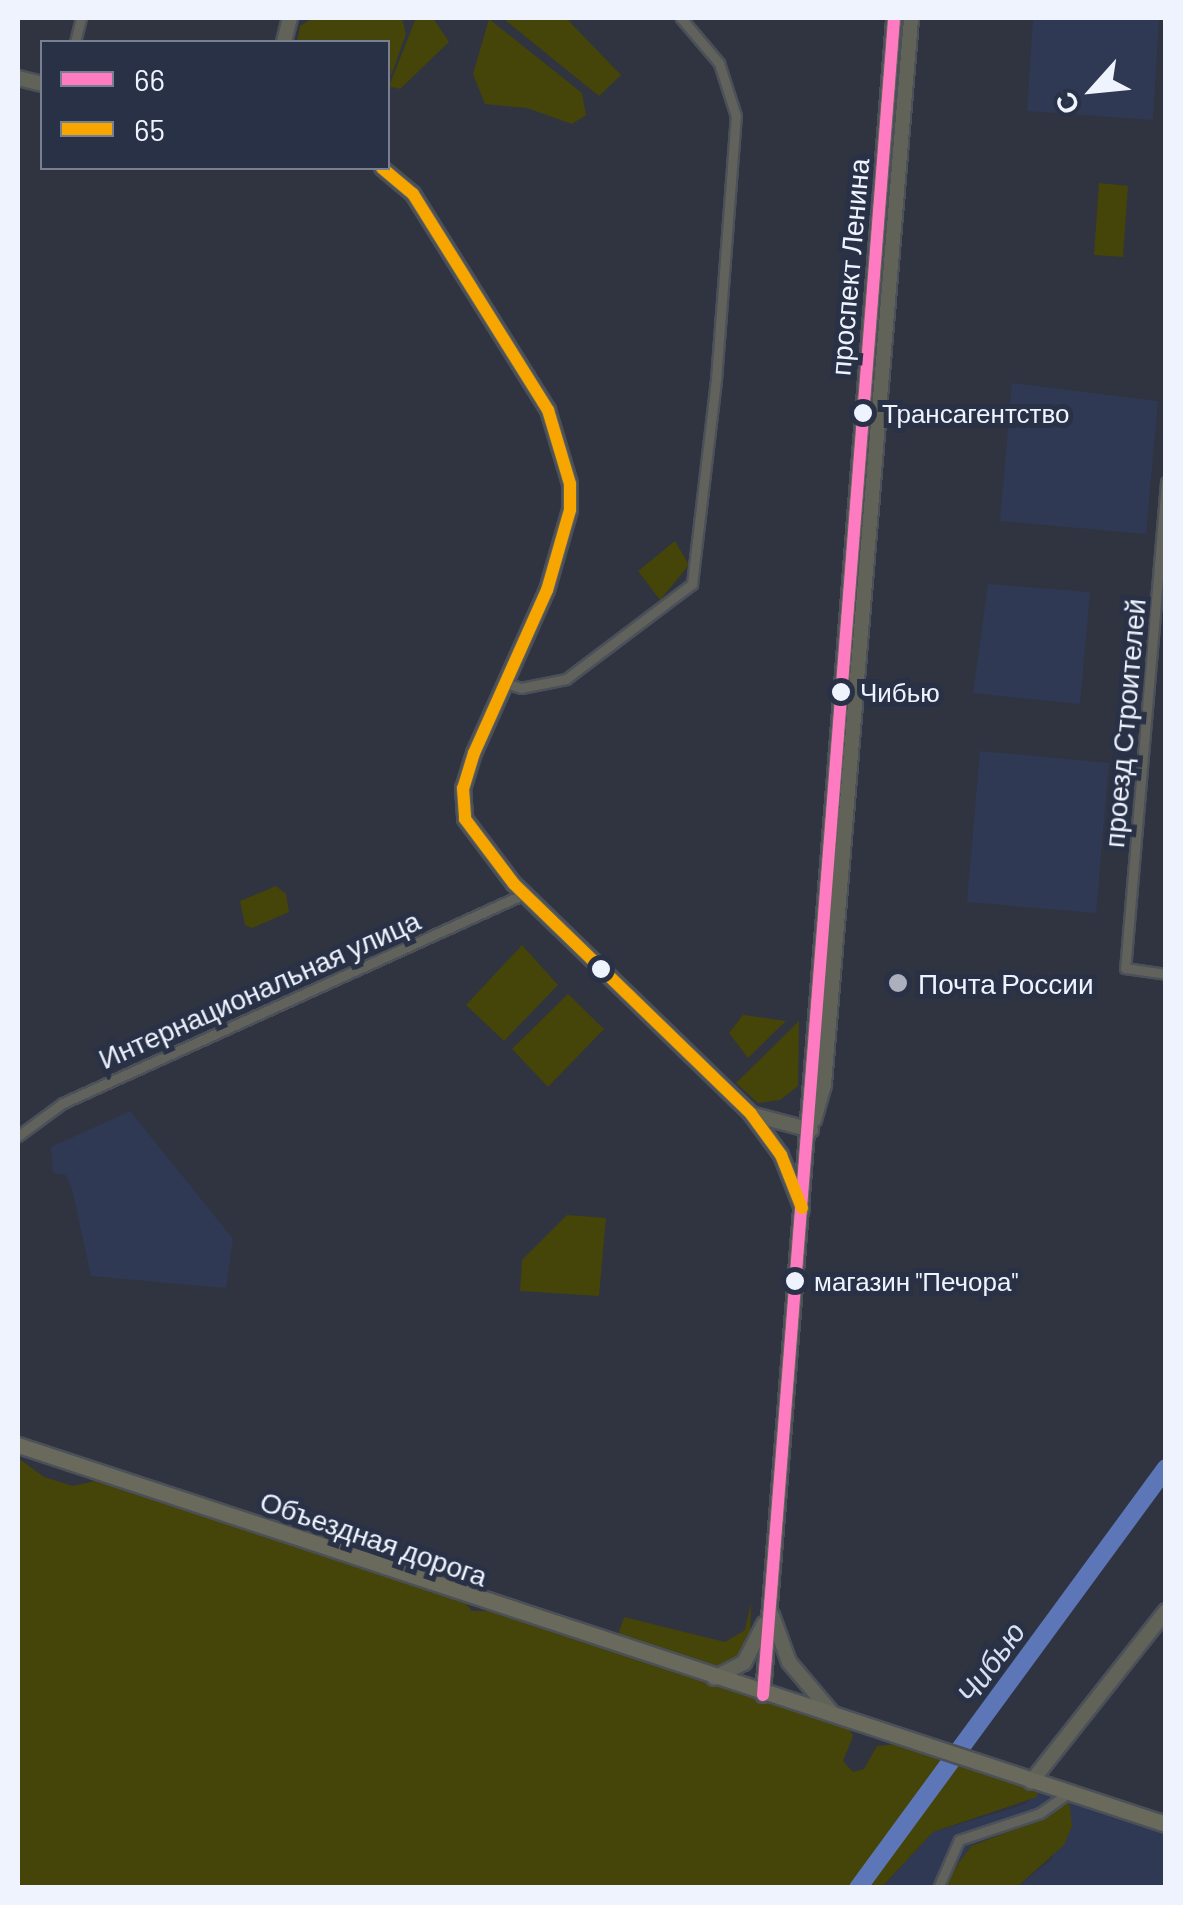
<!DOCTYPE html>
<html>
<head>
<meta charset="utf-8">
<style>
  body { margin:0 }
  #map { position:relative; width:1183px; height:1905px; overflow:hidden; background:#2f3440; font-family:Barlow,sans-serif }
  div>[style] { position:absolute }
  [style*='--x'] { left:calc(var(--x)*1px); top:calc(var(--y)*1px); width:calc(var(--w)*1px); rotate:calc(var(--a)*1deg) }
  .built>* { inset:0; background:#303953 }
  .green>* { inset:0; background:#454409 }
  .river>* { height:18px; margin:-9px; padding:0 9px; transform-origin:9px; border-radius:9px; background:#5d76b8 }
  .roads { filter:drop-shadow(2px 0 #4b5059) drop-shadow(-2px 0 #4b5059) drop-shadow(0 2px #4b5059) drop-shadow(0 -2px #4b5059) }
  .street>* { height:9px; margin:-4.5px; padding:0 4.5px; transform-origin:4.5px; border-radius:4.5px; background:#61625b }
  .secondary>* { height:14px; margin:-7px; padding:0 7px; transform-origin:7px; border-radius:7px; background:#626358 }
  .primary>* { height:15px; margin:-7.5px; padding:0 7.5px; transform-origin:7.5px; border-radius:7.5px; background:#696a5c }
  .bus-1>* { height:12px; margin:-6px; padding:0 6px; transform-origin:6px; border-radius:6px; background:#fe7ac1 }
  .bus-2>* { height:12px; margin:-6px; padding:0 6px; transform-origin:6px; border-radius:6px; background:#f7a600 }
  .dots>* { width:28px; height:28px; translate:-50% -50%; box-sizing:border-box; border:5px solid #293146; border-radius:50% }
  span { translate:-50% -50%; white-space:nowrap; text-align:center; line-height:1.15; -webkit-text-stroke:10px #293146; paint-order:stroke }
  .bus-label { font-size:26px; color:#eef3fe }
  .left { translate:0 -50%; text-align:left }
  .street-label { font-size:28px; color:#eef3fe }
  .poi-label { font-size:28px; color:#eef3fe }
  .water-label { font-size:30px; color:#d7dff3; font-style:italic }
  .frame { position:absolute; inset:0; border:20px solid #eef3fe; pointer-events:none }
  .legend { position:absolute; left:40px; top:40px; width:350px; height:130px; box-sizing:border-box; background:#293146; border:2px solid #787f90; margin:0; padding:12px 18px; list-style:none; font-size:30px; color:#eef3fe }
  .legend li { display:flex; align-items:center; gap:20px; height:50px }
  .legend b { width:50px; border:2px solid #787f90 }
  .north { position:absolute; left:1043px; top:40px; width:100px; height:100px; -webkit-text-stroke:8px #293146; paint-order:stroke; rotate:243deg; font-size:28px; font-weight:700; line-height:40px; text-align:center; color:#eef3fe }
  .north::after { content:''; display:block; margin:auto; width:35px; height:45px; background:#eef3fe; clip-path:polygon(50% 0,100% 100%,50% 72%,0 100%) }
</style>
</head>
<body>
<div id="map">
  <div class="built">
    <i style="clip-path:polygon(1033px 18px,1159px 18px,1153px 120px,1027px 111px)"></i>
    <i style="clip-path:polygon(1012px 383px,1158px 401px,1146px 534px,1000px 521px)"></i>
    <i style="clip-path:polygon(988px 584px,1090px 592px,1080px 704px,973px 693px)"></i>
    <i style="clip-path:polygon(980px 751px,1109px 763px,1096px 913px,967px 902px)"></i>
    <i style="clip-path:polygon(130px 1111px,233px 1239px,226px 1288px,91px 1276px,72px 1189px,66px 1175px,53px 1173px,51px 1147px)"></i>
    <i style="clip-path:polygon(1038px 1790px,1165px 1831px,1165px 1887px,1017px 1887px,1051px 1860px,1070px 1817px,1068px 1801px,971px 1846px,940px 1887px,882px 1888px,933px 1832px,1026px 1804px)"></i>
  </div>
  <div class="green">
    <i style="clip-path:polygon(313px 18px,402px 18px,406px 34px,391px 76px,388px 42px,297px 42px,300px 26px)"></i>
    <i style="clip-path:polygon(416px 18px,433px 18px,449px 42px,400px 89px,389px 86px)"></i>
    <i style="clip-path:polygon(509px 18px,566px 18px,621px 75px,599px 96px,506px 21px)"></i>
    <i style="clip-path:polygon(489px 19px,582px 93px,586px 115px,572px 124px,527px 108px,485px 104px,473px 74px)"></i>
    <i style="clip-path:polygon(1099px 183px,1128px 186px,1123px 257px,1094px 255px)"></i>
    <i style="clip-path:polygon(675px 541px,689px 565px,660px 600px,638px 571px)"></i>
    <i style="clip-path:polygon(276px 886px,286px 894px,289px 912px,252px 928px,245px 925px,240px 901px)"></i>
    <i style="clip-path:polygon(522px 945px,558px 985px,504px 1041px,466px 1005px)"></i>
    <i style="clip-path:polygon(568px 994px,604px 1029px,548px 1087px,512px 1049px)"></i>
    <i style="clip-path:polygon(743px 1015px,744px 1015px,786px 1021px,748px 1058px,729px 1033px)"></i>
    <i style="clip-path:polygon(799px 1021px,798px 1086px,780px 1100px,758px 1103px,736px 1083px)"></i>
    <i style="clip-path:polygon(567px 1215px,606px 1218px,599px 1296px,520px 1291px,522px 1260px)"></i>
    <i style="clip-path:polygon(18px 1458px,44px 1477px,73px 1486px,95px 1481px,463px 1600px,472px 1611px,495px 1611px,849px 1728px,853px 1736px,843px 1761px,853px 1772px,864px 1769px,877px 1746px,897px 1744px,1038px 1790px,1037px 1797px,933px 1832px,882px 1887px,18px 1887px)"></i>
    <i style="clip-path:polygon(751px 1602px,750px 1643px,723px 1672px,617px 1638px,624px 1617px,725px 1642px,745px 1630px)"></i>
    <i style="clip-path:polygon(1069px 1800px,1072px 1826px,1064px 1845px,1017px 1887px,940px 1888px,971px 1846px,1051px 1815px)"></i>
  </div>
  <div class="river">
    <i style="--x:858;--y:1888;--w:521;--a:-53.75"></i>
  </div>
  <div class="roads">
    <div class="street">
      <i style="--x:75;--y:42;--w:25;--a:-76"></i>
      <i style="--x:1166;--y:482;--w:488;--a:94.8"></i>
      <i style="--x:1125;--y:968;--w:41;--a:8.3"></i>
      <i style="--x:505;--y:683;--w:17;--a:17"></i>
      <i style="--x:521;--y:688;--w:46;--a:-11.3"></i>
      <i style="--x:566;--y:679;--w:158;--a:-37"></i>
      <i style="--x:692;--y:584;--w:205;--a:-83.3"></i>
      <i style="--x:716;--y:380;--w:265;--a:-85.7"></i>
      <i style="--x:736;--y:116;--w:56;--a:-107.8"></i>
      <i style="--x:719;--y:63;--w:59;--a:-130.2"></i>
      <i style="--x:18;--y:1136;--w:56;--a:-36.3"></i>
      <i style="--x:63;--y:1103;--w:506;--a:-24.39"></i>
      <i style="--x:938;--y:1888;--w:52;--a:-66.4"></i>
      <i style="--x:959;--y:1840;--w:85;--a:-18.4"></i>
      <i style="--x:1040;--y:1813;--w:35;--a:-35"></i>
    </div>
    <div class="secondary">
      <i style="--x:284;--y:42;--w:25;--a:-76"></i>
      <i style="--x:18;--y:78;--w:25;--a:14"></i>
      <i style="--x:382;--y:168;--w:40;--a:40"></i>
      <i style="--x:413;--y:194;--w:255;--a:58"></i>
      <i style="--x:548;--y:410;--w:77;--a:73.4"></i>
      <i style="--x:570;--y:484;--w:26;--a:90"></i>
      <i style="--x:570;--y:510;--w:83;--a:106"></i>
      <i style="--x:547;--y:590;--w:179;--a:114.1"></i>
      <i style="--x:474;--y:753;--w:37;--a:107"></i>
      <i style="--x:463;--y:788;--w:31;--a:86"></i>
      <i style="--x:465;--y:819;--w:81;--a:53"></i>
      <i style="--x:514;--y:884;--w:330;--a:44.1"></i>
      <i style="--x:751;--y:1114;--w:51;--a:53.8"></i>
      <i style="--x:781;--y:1155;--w:58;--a:68.7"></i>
      <i style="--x:754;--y:1115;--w:59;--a:14.7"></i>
      <i style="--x:814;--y:1120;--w:37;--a:-74"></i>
      <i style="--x:824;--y:1084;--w:1070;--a:-85.33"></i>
      <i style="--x:772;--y:1615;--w:50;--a:70.1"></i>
      <i style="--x:789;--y:1662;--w:68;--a:49.8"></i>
      <i style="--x:714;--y:1678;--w:34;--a:-27"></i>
      <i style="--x:744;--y:1663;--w:44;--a:-62.9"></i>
      <i style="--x:763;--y:1695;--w:1682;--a:-85.53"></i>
      <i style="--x:1031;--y:1782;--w:218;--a:-51.7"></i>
    </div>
    <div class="primary">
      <i style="--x:18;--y:1445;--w:1209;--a:18.27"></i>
    </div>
  </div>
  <div class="bus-1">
    <i style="--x:763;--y:1695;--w:1682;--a:-85.53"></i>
  </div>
  <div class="bus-2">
    <i style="--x:382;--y:168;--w:40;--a:40"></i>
    <i style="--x:413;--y:194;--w:255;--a:58"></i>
    <i style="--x:548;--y:410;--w:77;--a:73.4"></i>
    <i style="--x:570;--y:484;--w:26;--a:90"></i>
    <i style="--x:570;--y:510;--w:83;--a:106"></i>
    <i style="--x:547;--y:590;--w:179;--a:114.1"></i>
    <i style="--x:474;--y:753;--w:37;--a:107"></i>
    <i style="--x:463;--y:788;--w:31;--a:86"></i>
    <i style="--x:465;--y:819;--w:81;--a:53"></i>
    <i style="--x:514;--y:884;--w:330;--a:44.1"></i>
    <i style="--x:751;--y:1114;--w:51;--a:53.8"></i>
    <i style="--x:781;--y:1155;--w:57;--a:68.4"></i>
  </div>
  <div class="dots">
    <i style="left:863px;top:413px;background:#eef3fe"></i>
    <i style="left:841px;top:692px;background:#eef3fe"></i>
    <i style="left:601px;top:969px;background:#eef3fe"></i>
    <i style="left:898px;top:983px;background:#abb0bc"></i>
    <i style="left:795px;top:1281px;background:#eef3fe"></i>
  </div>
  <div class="bus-label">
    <span class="left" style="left:882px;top:413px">Трансагентство</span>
    <span class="left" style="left:860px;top:692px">Чибью</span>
    <span class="left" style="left:814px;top:1281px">магазин "Печора"</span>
  </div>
  <div class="street-label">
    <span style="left:849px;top:267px;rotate:-85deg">проспект Ленина</span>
    <span style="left:1124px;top:723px;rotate:-85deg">проезд Строителей</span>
    <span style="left:259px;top:989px;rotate:-24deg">Интернациональная улица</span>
    <span style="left:374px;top:1538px;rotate:19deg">Объездная дорога</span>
  </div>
  <div class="poi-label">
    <span class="left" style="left:918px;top:983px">Почта России</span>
  </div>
  <div class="water-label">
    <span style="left:990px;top:1662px;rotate:-54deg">Чибью</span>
  </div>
  <div class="frame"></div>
  <ul class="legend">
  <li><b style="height:12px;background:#fe7ac1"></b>66</li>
  <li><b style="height:12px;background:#f7a600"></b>65</li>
  </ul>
  <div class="north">С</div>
</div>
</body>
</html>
